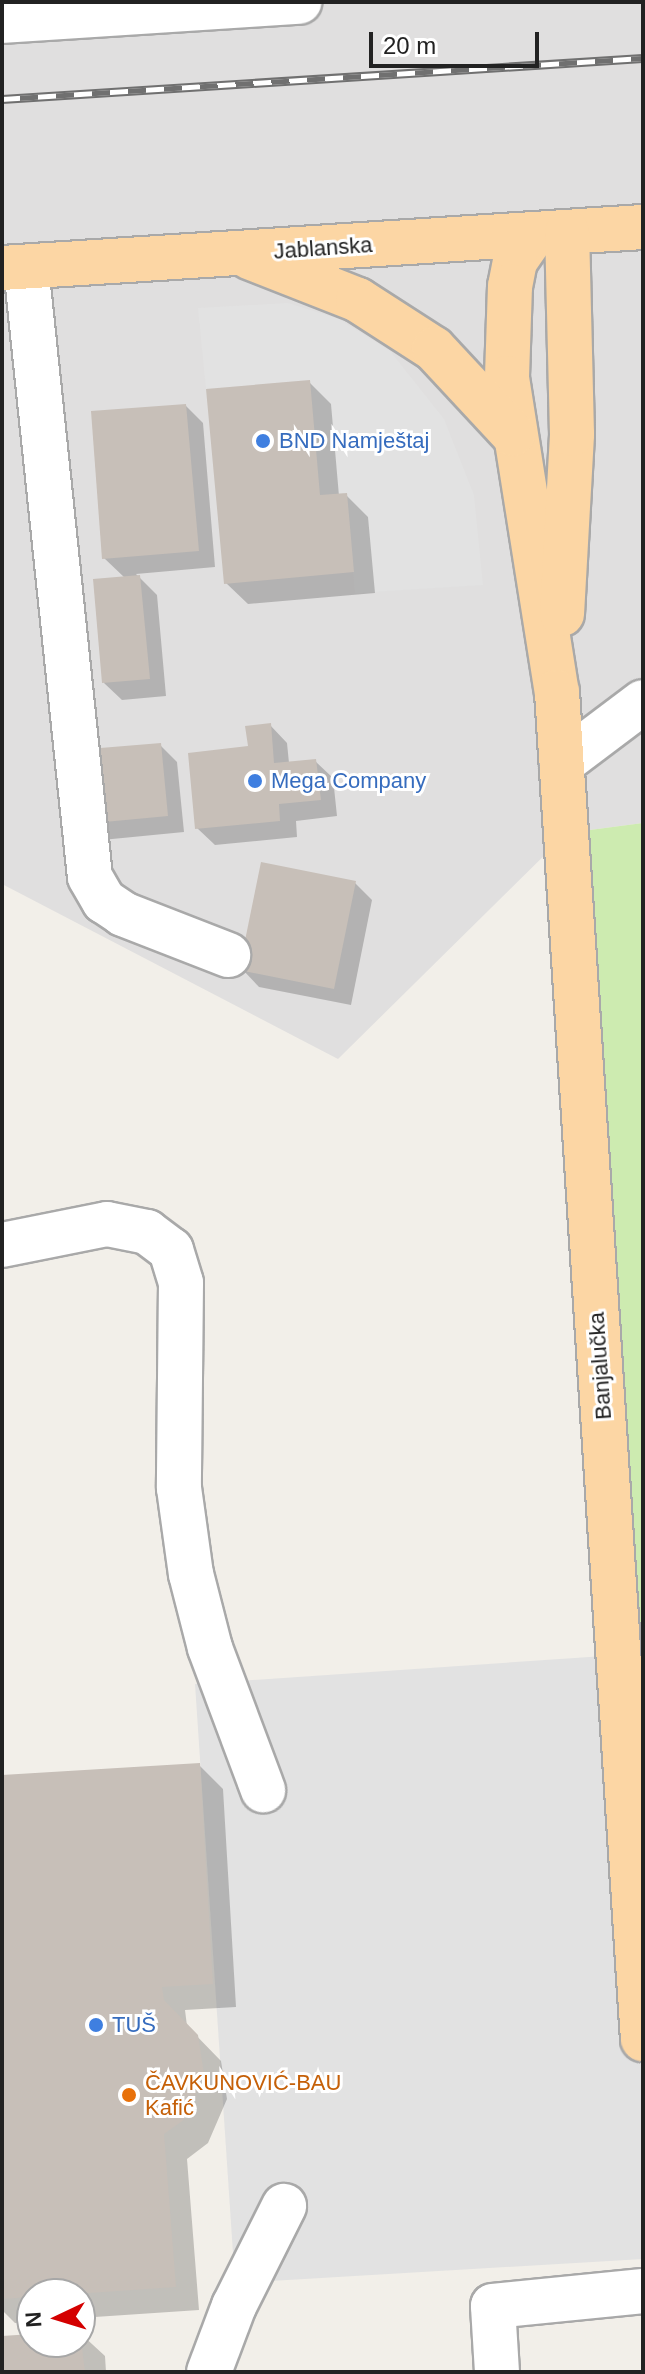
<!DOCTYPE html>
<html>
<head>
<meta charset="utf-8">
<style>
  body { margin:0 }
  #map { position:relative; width:645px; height:2374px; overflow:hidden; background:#f2efe9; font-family:Arial,sans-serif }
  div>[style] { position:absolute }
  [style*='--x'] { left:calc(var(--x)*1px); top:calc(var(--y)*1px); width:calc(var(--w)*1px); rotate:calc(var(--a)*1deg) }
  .residential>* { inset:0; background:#e0dfdf }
  .grass>* { inset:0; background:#cdebb0 }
  .parking>* { inset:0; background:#e2e2e2 }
  .shadow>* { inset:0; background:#0003 }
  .building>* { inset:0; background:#c7bfb8 }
  .roads { filter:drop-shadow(2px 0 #a9a9a9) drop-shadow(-2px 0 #a9a9a9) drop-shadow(0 2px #a9a9a9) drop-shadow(0 -2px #a9a9a9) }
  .minor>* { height:44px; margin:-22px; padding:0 22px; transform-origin:22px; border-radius:22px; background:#fff }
  .major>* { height:44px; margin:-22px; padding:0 22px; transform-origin:22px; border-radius:22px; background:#fcd6a4 }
  .rail>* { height:9px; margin-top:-4.5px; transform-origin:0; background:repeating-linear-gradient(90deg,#fff 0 18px,#707070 0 36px); box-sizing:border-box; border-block:2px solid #707070 }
  .dots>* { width:22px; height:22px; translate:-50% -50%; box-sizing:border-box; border:4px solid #fff; border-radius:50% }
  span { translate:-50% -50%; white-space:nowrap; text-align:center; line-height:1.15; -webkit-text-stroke:6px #fff; paint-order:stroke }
  .street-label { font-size:22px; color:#222 }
  .shop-label { font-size:22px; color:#366cbe }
  .left { translate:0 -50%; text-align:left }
  .food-label { font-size:22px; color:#c56008 }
  .frame { position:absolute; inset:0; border:4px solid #222; pointer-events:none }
  .north { position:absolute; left:16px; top:2278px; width:80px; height:80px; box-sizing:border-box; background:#fff; border:2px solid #a7a7a7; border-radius:50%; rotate:266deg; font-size:22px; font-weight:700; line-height:32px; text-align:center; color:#222 }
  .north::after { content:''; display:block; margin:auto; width:28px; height:36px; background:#d40000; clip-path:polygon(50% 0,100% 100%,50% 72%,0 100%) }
  .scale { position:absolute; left:369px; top:32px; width:170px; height:36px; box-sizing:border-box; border:4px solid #222; border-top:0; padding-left:10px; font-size:24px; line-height:28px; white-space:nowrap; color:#222; -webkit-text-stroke:6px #fff; paint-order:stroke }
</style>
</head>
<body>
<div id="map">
  <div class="residential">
    <i style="clip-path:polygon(2px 2px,643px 2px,643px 823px,567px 833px,338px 1059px,2px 884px)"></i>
  </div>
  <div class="grass">
    <i style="clip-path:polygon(643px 823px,643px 2039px,567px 833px)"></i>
  </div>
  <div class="parking">
    <i style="clip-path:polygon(288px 303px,339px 319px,390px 351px,444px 419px,474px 495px,483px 585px,355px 593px,347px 493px,320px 495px,310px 380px,206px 389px,198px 308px)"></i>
    <i style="clip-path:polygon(619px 1655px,643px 2039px,643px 2259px,235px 2283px,195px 1684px)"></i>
  </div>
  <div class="shadow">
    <i style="clip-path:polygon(309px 382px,331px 404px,339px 496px,346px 495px,368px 517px,375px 593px,248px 604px,226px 583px)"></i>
    <i style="clip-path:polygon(186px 406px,203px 423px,215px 567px,136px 574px,157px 595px,166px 696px,122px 700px,104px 683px,125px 578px,104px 558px)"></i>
    <i style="clip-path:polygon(270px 725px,287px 743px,289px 763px,315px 761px,333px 778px,337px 816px,296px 821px,297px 837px,215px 845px,197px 828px)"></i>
    <i style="clip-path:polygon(160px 745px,177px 762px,184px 832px,102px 840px,85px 823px)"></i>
    <i style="clip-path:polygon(355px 883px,372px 900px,351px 1005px,259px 987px,242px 969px)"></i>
    <i style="clip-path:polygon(199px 1765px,223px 1789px,236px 2007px,185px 2010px,187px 2026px,221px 2061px,227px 2099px,208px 2143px,187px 2159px,199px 2310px,80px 2318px,80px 2294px,32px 2294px,32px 2322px,15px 2323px,2px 2310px,2px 1777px)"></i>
    <i style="clip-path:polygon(80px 2333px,105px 2356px,106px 2372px,2px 2372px,2px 2338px,80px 2342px)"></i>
  </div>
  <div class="building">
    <i style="clip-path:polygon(310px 380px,320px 495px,347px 493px,354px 572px,224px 584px,206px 389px)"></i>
    <i style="clip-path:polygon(186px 404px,199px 551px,102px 559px,91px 411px)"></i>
    <i style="clip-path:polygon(140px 575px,150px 679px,102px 683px,93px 579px)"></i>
    <i style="clip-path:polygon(271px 723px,274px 763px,316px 759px,321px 800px,279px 804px,280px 821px,195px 829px,188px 753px,248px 746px,245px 726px)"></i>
    <i style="clip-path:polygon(161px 743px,168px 816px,83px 824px,76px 750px)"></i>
    <i style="clip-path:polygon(261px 862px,356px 881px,334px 989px,239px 970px)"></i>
    <i style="clip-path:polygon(200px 1763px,213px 1984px,162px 1987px,164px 2000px,198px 2035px,204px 2074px,185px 2119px,164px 2134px,176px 2287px,2px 2299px,2px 1775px)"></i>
    <i style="clip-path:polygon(80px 2332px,85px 2372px,2px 2372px,2px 2336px,32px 2334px,32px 2342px,80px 2342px)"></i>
  </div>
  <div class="roads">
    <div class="minor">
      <i style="--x:2;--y:21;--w:298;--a:-3.7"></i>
      <i style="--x:26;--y:267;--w:613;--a:84.01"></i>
      <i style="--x:90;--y:877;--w:28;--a:60"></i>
      <i style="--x:104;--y:901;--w:23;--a:34"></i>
      <i style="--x:123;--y:914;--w:113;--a:21.3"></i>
      <i style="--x:562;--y:763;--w:101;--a:-37"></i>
      <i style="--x:2;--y:1245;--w:107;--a:-11.3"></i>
      <i style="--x:107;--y:1224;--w:41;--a:11.3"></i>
      <i style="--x:147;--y:1232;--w:30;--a:37"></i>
      <i style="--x:171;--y:1250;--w:34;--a:73"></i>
      <i style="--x:181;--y:1283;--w:205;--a:90.6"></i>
      <i style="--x:179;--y:1488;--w:87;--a:82.1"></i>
      <i style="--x:191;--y:1574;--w:76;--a:75.6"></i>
      <i style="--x:210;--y:1648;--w:152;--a:69.5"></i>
      <i style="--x:209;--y:2372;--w:71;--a:-69.3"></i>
      <i style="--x:234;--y:2306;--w:112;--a:-63.4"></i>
      <i style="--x:497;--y:2372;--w:66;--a:-93.5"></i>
      <i style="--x:493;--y:2306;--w:151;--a:-5.7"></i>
    </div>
    <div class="major">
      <i style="--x:534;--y:234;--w:33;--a:125"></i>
      <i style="--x:515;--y:261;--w:25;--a:101"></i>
      <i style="--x:510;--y:286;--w:92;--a:91.9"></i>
      <i style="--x:507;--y:378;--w:318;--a:81"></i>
      <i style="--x:557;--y:692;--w:1350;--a:86.35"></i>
      <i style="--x:249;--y:257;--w:117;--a:21.5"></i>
      <i style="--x:358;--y:300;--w:90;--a:32.8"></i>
      <i style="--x:434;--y:349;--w:116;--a:47.1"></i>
      <i style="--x:2;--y:268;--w:642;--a:-3.66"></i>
      <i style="--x:562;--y:614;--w:180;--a:-86.8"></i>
      <i style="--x:572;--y:434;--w:202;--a:-91.4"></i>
    </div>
  </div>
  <div class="rail">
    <i style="--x:2;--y:99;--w:642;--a:-3.66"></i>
  </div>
  <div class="dots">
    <i style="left:263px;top:441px;background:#3f7fe0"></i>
    <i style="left:255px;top:781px;background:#3f7fe0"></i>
    <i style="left:96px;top:2025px;background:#3f7fe0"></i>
    <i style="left:129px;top:2095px;background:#e8710a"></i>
  </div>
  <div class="street-label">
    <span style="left:323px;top:248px;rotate:-4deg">Jablanska</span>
    <span style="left:600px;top:1366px;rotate:-94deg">Banjalučka</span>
  </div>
  <div class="shop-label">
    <span class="left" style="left:279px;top:441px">BND Namještaj</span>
    <span class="left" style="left:271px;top:781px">Mega Company</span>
    <span class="left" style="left:112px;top:2025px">TUŠ</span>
  </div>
  <div class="food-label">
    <span class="left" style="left:145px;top:2095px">ČAVKUNOVIĆ-BAU<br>Kafić</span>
  </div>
  <div class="frame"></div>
  <div class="north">N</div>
  <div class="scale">20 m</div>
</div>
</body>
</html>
